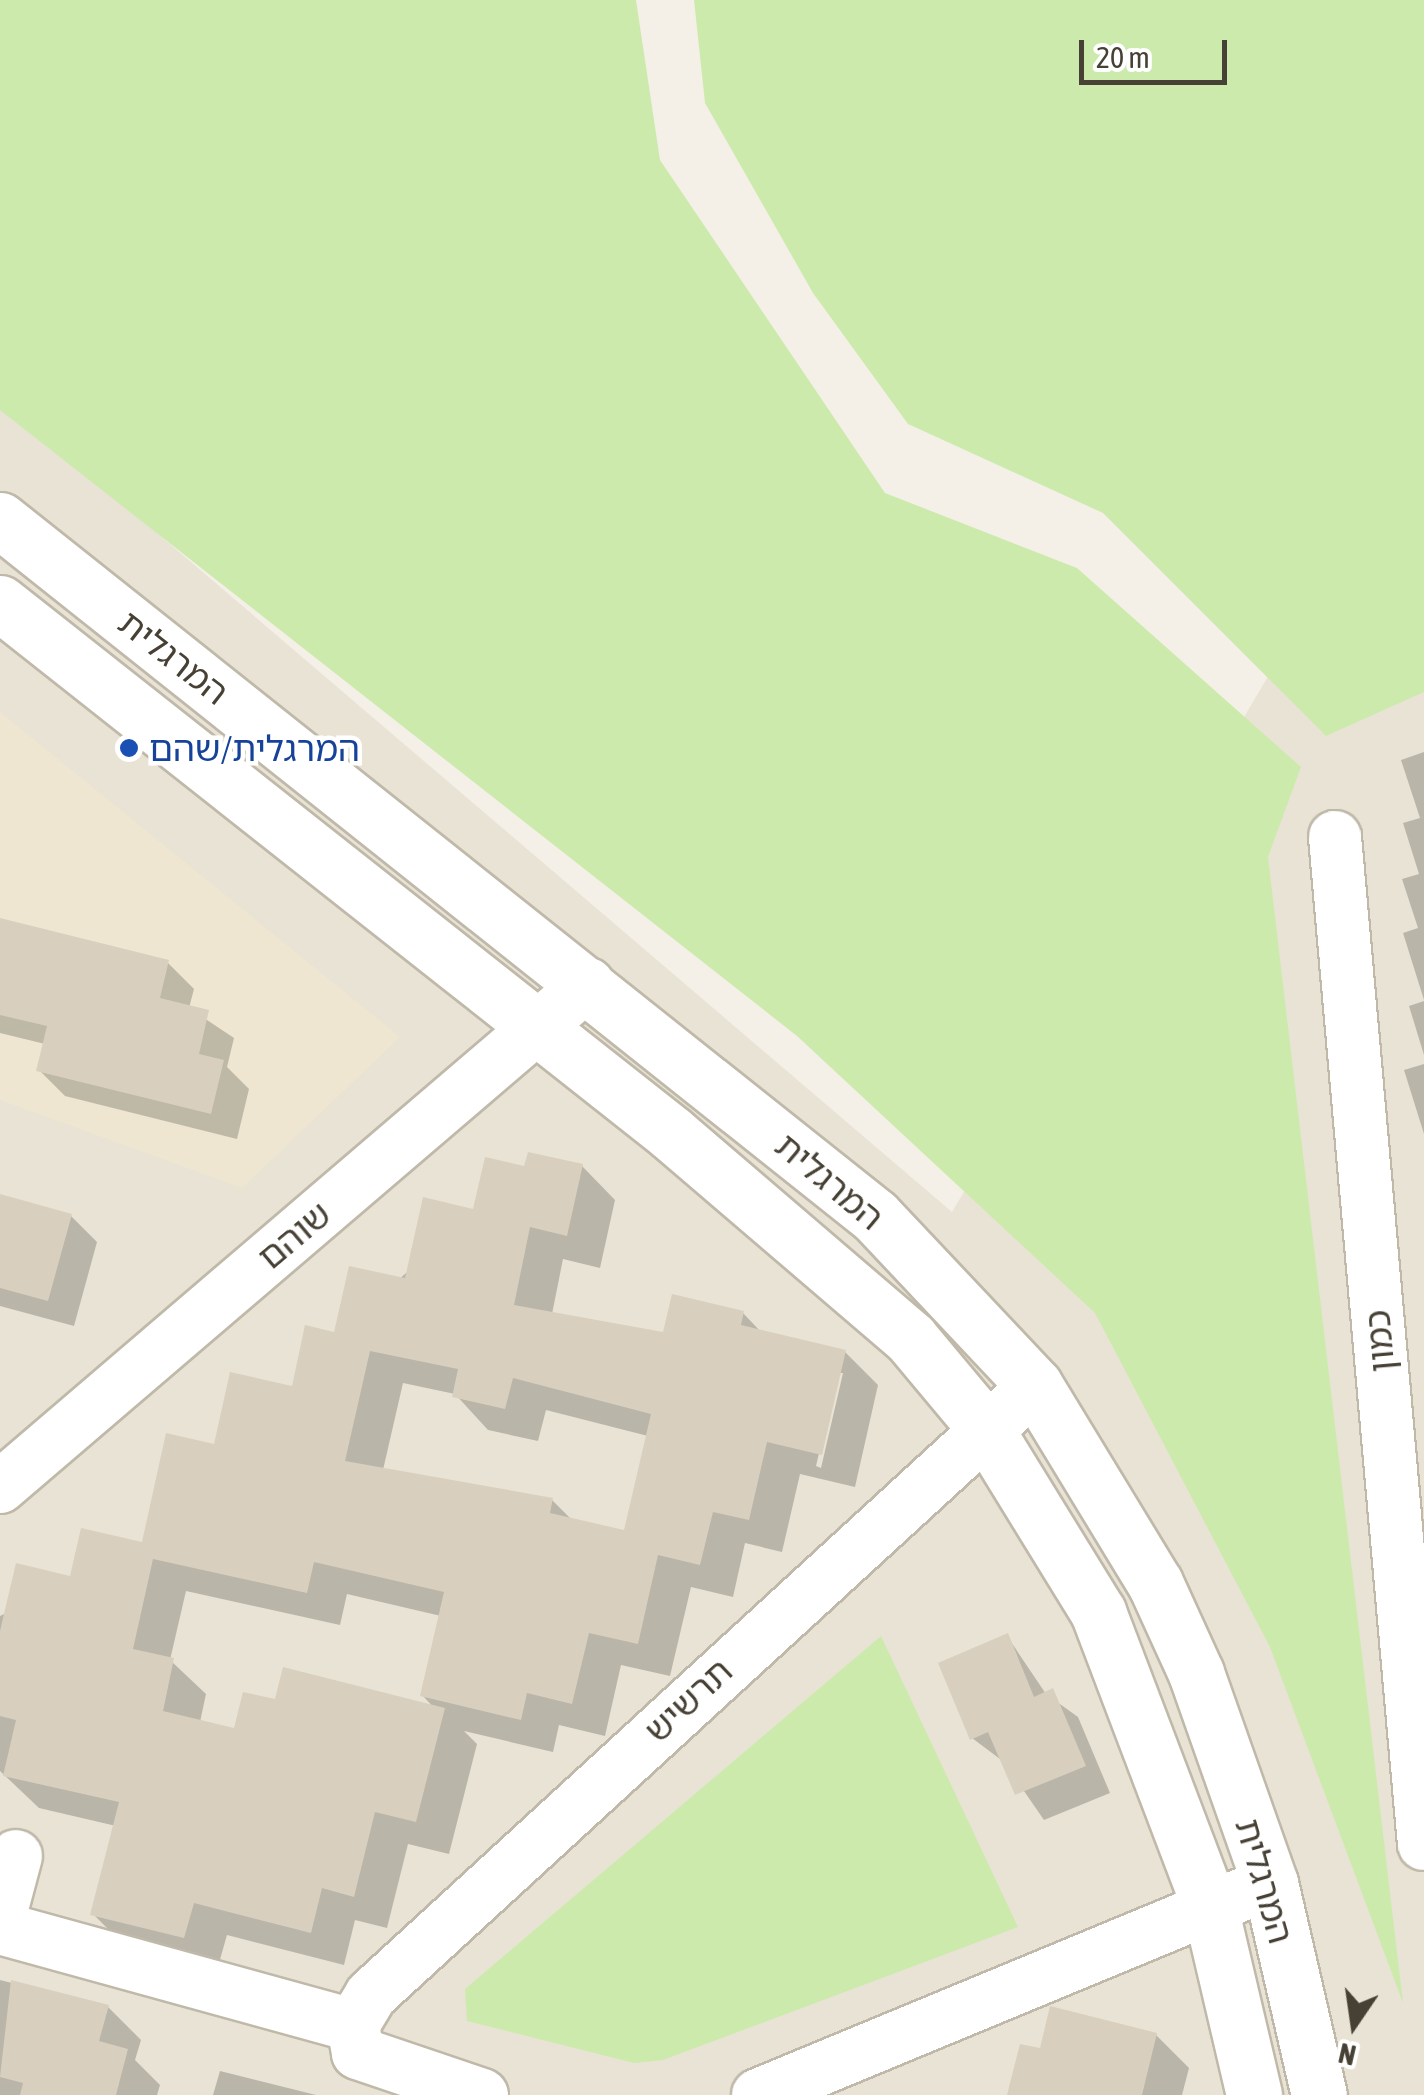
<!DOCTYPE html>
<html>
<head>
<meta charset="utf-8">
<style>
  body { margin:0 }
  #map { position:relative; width:1424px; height:2095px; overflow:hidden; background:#f4f0e7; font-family:"Asap Condensed","Noto Sans Hebrew",sans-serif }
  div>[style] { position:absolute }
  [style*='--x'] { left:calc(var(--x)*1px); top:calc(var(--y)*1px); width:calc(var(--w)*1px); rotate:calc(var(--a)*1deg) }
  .residential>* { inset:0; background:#e8e3d4 }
  .education>* { inset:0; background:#eee6d0 }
  .green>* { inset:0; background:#cdeaad }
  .shadow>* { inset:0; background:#0003 }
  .building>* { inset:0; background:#d9cfbe }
  .roads { filter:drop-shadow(2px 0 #c0b9a9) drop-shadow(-2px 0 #c0b9a9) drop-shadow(0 2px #c0b9a9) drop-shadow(0 -2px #c0b9a9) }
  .minor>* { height:52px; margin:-26px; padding:0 26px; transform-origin:26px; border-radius:26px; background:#fff }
  .tertiary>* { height:55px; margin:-27.5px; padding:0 27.5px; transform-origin:27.5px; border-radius:27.5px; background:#fff }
  .dots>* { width:28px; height:28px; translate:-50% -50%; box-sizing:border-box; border:5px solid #fff; border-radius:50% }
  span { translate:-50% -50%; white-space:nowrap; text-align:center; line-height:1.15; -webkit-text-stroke:9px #fff; paint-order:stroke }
  .street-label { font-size:35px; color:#474135 }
  .transit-label { font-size:35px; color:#164399 }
  .left { translate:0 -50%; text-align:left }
  .north { position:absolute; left:1304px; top:1975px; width:100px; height:100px; -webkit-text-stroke:8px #fff; paint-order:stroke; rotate:193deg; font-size:28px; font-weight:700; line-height:40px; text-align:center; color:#474135 }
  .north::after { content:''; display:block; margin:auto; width:35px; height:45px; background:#474135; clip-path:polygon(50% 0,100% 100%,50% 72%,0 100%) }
  .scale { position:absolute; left:1079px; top:40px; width:148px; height:45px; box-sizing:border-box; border:5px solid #474135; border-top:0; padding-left:12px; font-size:30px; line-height:35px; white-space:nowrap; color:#474135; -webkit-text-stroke:8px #fff; paint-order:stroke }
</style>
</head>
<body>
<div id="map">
  <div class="residential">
    <i style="clip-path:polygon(0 399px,952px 1212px,1306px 612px,1424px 664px,1424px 2095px,0 2095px)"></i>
  </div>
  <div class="education">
    <i style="clip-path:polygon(0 712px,400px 1037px,242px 1188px,0 1100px)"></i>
  </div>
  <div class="green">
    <i style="clip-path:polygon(0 0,636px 0,660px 160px,885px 493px,1077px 568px,1301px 767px,1268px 857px,1403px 2003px,1270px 1647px,1095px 1313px,797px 1036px,0 410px)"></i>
    <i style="clip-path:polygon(694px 0,1424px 0,1424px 692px,1326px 736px,1103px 513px,908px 424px,813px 293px,705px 103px)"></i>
    <i style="clip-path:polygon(881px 1636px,1018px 1927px,663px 2060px,634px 2063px,467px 2021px,465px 1989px)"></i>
  </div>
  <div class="shadow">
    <i style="clip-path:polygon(1424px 752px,1424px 1000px,1403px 933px,1418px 928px,1402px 879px,1419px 874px,1403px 823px,1420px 818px,1401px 760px)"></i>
    <i style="clip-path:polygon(0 921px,168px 963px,194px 989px,189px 1008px,234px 1038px,227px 1067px,249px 1089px,237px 1139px,65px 1096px,39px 1070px,45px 1044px,0 1033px)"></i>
    <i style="clip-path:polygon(1424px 1001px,1424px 1055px,1409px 1006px)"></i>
    <i style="clip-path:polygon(1424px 1064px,1424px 1134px,1404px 1070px)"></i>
    <i style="clip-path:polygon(evenodd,582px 1166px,615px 1200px,600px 1268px,563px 1259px,552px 1314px,665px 1335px,743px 1313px,762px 1333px,845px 1352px,878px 1385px,855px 1487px,800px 1474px,782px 1552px,745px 1543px,733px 1597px,691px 1587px,670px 1676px,621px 1665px,605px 1736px,559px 1725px,553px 1752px,464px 1731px,477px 1744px,449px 1854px,408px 1844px,387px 1928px,355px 1920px,344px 1965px,227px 1935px,217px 1970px,126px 1947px,93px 1914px,116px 1826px,39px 1808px,0 1771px,0 1616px,144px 1545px,216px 1447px,294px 1389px,336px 1335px,475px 1212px,526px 1169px,582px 1166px,838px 1373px,843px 1373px,821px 1468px,816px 1466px,838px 1373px,582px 1166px,403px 1383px,455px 1394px,488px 1430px,538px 1441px,546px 1410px,648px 1436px,626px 1533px,573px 1521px,552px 1500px,383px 1470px,403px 1383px,582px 1166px,186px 1591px,340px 1625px,347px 1594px,441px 1616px,423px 1696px,435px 1709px,276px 1702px,236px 1731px,200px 1722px,206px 1694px,170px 1660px,186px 1591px)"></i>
    <i style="clip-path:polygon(0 1197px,71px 1216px,97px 1242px,74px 1326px,0 1306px)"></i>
    <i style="clip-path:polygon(1007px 1636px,1046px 1694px,1078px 1717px,1110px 1793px,1044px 1820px,1004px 1762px,972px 1738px)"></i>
    <i style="clip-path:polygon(0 1980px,108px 2007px,141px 2040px,135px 2060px,160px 2085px,157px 2095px,0 2095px)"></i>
    <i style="clip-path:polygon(1156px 2035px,1189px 2068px,1182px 2095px,1010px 2095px,1042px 2051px)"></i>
    <i style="clip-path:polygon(220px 2071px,316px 2095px,213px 2095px)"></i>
  </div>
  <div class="building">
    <i style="clip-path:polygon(0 918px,169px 960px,160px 998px,209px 1010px,199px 1054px,224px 1060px,211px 1114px,36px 1071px,47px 1026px,0 1015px)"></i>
    <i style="clip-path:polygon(evenodd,528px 1152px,583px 1164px,567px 1236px,530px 1227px,514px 1305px,663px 1332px,672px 1294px,744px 1311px,741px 1325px,846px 1350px,822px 1455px,767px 1442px,749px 1520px,713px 1512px,700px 1565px,658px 1555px,638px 1644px,589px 1633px,572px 1704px,527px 1693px,521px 1720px,420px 1696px,444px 1592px,314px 1562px,307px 1593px,153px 1559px,133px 1649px,174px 1658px,163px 1711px,234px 1728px,243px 1692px,275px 1699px,283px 1667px,445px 1708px,416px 1822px,375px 1812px,354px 1897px,322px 1888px,311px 1933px,194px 1903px,184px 1938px,90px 1915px,119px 1802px,3px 1776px,16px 1720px,0 1716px,0 1631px,16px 1563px,70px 1576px,81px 1528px,142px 1542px,166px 1433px,214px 1444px,230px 1372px,292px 1386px,305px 1325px,334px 1332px,349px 1266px,405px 1278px,423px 1197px,473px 1209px,485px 1157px,524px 1166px,528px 1152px,370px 1351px,458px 1369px,452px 1397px,505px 1409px,513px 1378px,651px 1414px,624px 1530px,550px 1513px,553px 1498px,345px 1461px,370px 1351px)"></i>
    <i style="clip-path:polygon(0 1194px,72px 1214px,48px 1301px,0 1288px)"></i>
    <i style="clip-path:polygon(1008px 1633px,1034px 1697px,1053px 1688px,1086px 1766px,1015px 1795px,988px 1732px,970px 1740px,938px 1663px)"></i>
    <i style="clip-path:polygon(11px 1980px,109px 2005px,99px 2041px,128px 2049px,116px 2095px,20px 2095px,23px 2083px,0 2077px)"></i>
    <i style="clip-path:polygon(1050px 2006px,1157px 2033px,1142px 2095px,1007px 2095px,1020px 2044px,1040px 2048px)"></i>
  </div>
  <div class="roads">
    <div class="minor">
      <i style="--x:1335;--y:837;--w:1011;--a:84.95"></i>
      <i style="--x:0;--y:1487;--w:774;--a:-40.55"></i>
      <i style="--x:0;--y:1916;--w:62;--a:-75.1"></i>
      <i style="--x:0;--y:1928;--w:366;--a:15.4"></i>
      <i style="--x:482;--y:2095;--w:131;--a:-161.3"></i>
      <i style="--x:358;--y:2053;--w:28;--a:-100"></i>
      <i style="--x:353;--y:2025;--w:35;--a:-59"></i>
      <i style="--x:371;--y:1995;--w:901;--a:-42.53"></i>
      <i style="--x:758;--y:2095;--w:554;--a:-22.49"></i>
    </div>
    <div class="tertiary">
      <i style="--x:0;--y:520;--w:1118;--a:38.5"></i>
      <i style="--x:875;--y:1216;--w:233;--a:46.7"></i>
      <i style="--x:1035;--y:1386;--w:231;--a:58.7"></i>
      <i style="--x:1155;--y:1583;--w:99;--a:65.5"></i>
      <i style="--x:1196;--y:1673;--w:223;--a:70.6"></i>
      <i style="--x:1270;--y:1883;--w:218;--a:77"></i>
      <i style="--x:0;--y:603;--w:855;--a:38.3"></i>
      <i style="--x:671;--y:1133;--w:316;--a:40.6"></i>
      <i style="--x:911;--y:1339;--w:112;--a:50.1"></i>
      <i style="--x:983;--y:1425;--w:220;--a:58.4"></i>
      <i style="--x:1098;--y:1612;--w:316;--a:69.2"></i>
      <i style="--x:1210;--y:1907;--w:193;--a:76.8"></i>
    </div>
  </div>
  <div class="dots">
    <i style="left:129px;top:748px;background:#1a4fb4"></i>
  </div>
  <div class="street-label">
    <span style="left:174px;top:657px;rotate:38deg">המרגלית</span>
    <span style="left:830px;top:1181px;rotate:40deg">המרגלית</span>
    <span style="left:294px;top:1235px;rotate:-40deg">שוהם</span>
    <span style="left:1379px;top:1341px;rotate:-95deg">כמון</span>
    <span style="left:688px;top:1700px;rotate:-43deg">תרשיש</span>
    <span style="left:1265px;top:1881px;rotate:74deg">המרגלית</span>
  </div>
  <div class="transit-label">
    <span class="left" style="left:149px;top:748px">המרגלית/שהם</span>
  </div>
  <div class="north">N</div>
  <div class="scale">20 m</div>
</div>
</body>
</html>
